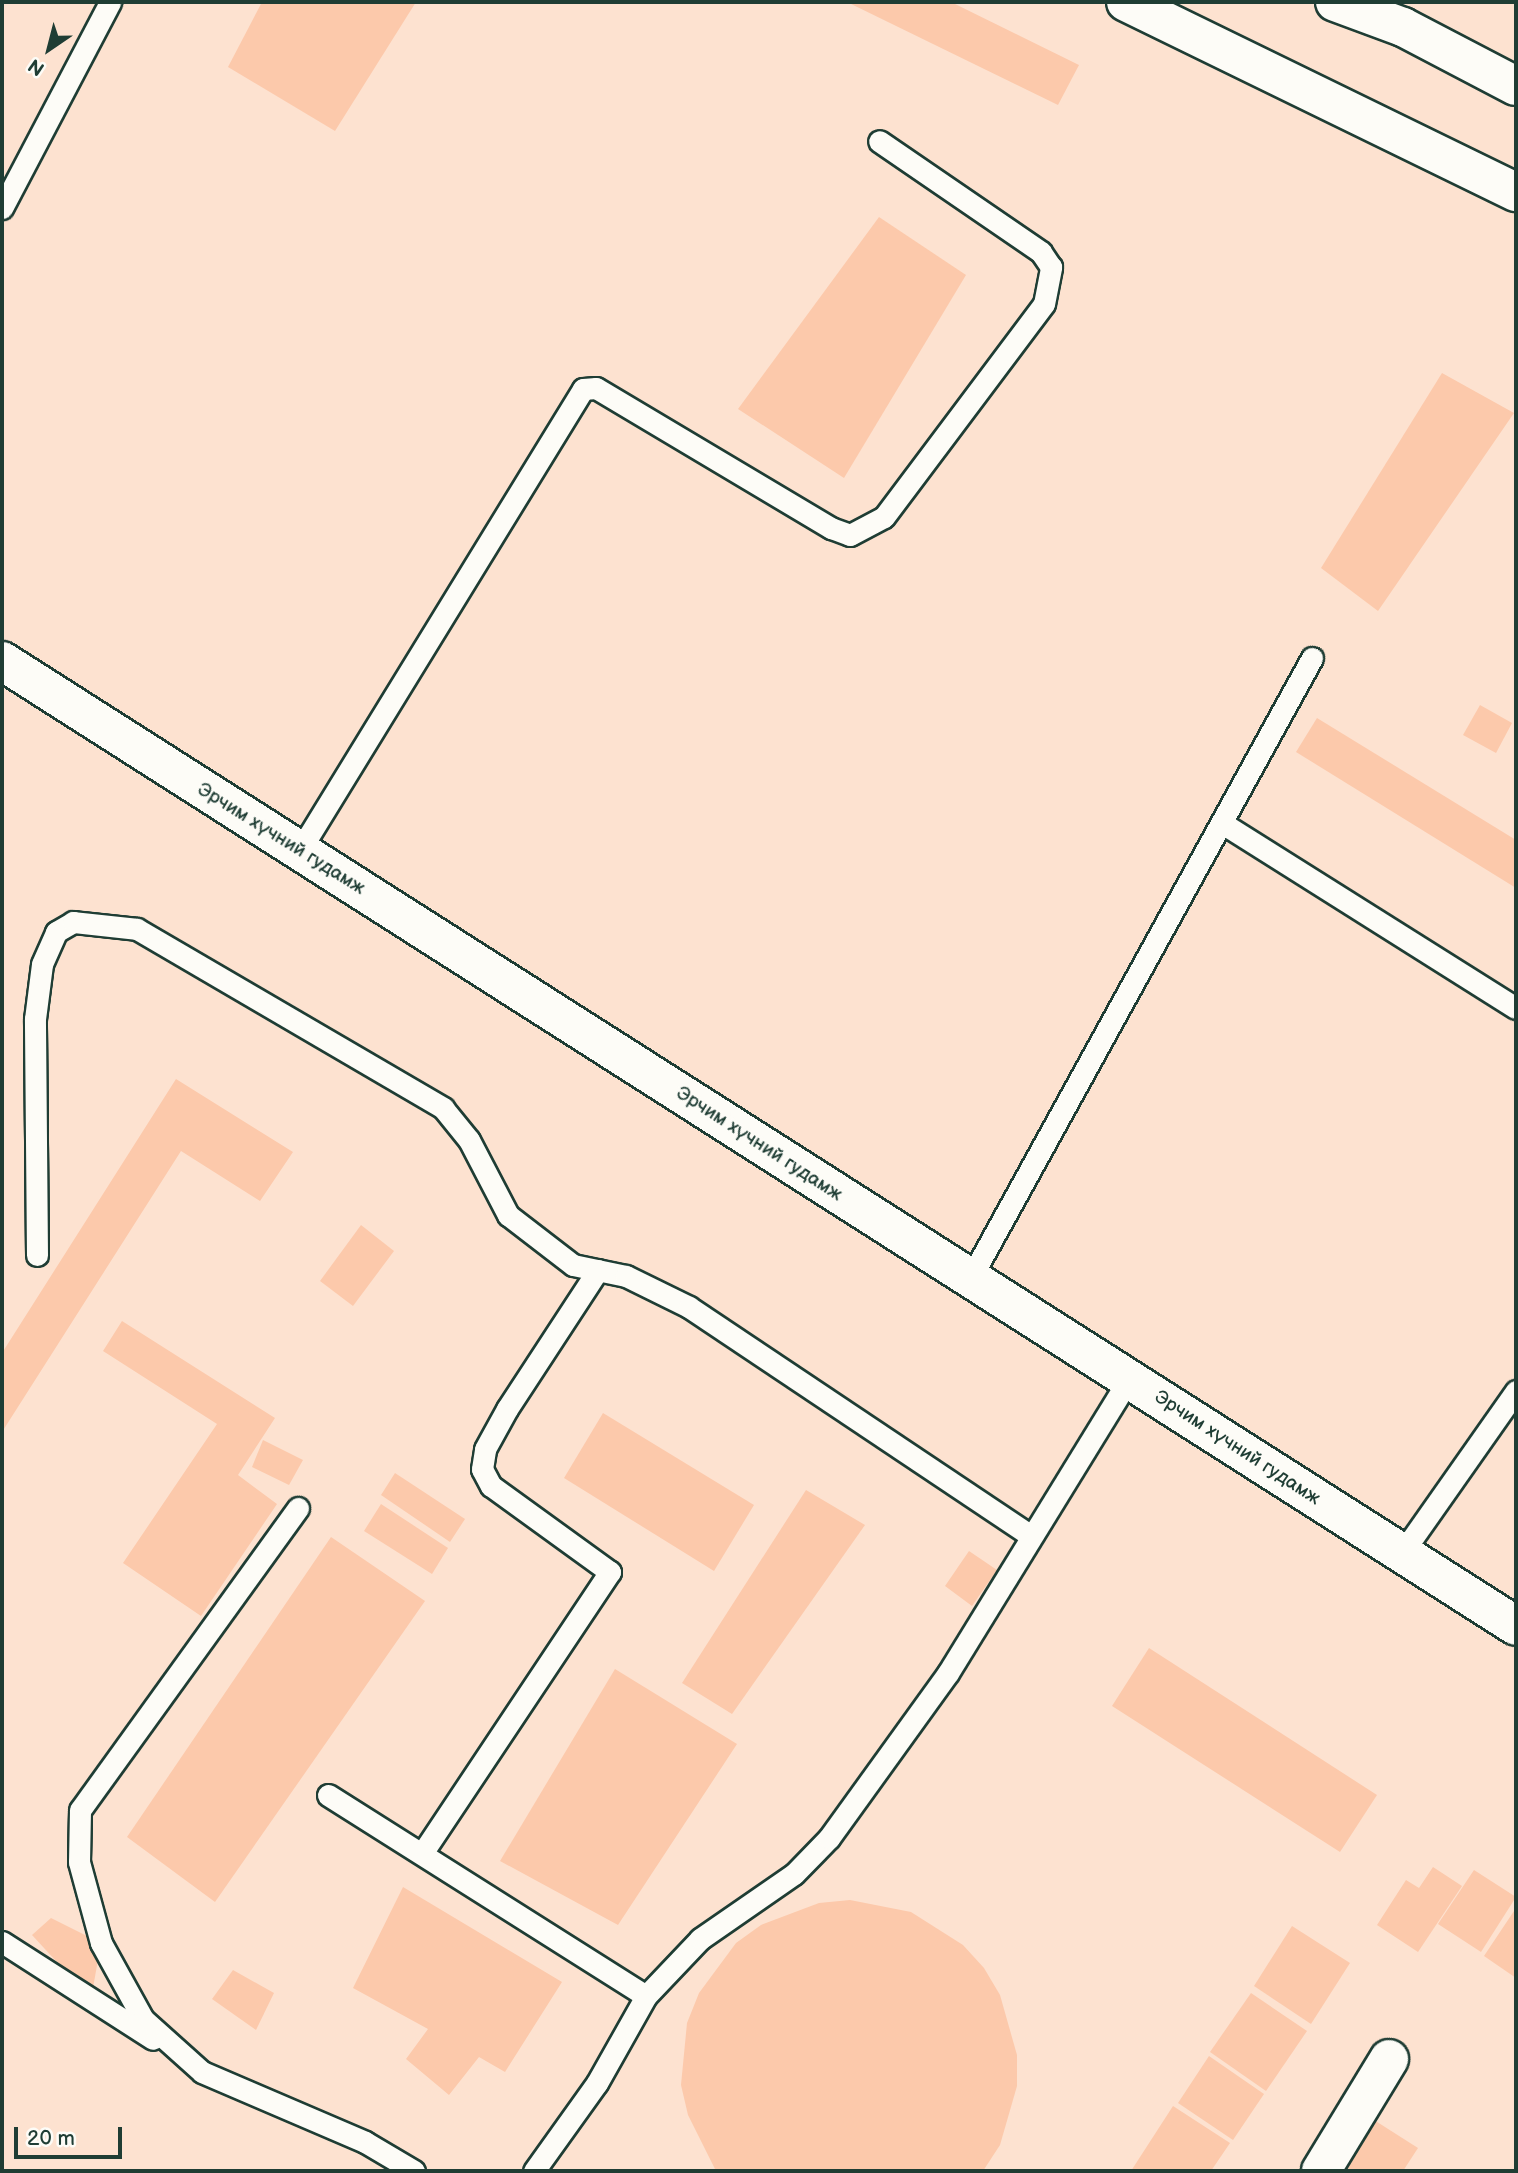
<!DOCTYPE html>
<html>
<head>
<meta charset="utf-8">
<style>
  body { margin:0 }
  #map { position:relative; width:1518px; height:2173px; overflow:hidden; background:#fdede0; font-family:"Balsamiq Sans",sans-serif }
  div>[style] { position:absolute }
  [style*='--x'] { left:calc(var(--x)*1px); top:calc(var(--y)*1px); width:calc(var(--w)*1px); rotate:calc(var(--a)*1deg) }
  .built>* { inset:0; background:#fde2d0 }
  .building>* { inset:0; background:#fcc9ab }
  .roads { filter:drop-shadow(2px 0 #1f3d34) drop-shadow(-2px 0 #1f3d34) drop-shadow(0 2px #1f3d34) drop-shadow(0 -2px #1f3d34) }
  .service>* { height:21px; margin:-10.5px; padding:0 10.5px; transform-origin:10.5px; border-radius:10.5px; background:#fdfcf7 }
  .minor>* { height:38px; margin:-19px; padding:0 19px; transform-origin:19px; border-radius:19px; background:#fdfcf7 }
  .secondary>* { height:38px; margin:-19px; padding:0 19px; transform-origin:19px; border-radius:19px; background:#fdfcf7 }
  span { translate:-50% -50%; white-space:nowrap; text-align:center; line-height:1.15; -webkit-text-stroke:6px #fdfcf7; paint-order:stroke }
  .street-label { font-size:19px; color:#1f3d34 }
  .frame { position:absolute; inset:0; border:4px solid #1f3d34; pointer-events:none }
  .north { position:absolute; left:14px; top:14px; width:70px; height:70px; -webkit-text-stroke:5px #fdfcf7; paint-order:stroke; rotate:215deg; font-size:19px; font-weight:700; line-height:28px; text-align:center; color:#1f3d34 }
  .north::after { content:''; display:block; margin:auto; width:24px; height:32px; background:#1f3d34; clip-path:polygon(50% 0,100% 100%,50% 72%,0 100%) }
  .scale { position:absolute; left:14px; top:2127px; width:108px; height:32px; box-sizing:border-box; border:4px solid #1f3d34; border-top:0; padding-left:9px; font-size:21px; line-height:24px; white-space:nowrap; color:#1f3d34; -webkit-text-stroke:5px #fdfcf7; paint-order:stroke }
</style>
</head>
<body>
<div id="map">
  <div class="built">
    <i style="clip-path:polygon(2px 2px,1516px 2px,1516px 2171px,2px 2171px)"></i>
  </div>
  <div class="building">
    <i style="clip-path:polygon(262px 2px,416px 2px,335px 131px,228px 67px)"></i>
    <i style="clip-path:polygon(847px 2px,951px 2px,1079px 65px,1058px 105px)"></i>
    <i style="clip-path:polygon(879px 217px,966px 275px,844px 478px,738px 409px)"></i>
    <i style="clip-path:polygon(1442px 373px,1514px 413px,1378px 611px,1321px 568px)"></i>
    <i style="clip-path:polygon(1480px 705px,1512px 723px,1496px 753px,1463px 735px)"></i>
    <i style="clip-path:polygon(1317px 718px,1516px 840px,1516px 888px,1296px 752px)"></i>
    <i style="clip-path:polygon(176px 1079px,293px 1152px,260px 1201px,181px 1151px,2px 1432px,2px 1353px)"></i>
    <i style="clip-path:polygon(361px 1225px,394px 1251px,353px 1306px,320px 1281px)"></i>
    <i style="clip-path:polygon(122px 1321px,275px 1418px,238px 1475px,277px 1504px,201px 1616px,123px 1563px,217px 1424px,103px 1351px)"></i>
    <i style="clip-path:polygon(603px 1413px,754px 1505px,714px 1571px,564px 1478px)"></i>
    <i style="clip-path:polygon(263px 1440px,303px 1460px,289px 1485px,252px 1467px)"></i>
    <i style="clip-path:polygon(395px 1473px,465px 1519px,450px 1542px,381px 1495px)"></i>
    <i style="clip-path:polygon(806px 1490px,865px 1525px,732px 1714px,682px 1683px)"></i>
    <i style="clip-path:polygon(381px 1504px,448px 1548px,432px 1574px,364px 1531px)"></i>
    <i style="clip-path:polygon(331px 1537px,425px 1601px,215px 1902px,127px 1837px)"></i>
    <i style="clip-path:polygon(969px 1551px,997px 1570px,972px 1606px,945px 1586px)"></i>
    <i style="clip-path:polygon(1149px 1648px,1377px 1795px,1340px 1852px,1112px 1706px)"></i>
    <i style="clip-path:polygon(615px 1669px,737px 1744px,618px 1925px,500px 1861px)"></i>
    <i style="clip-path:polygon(1433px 1867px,1462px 1886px,1418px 1952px,1377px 1925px,1406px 1880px,1419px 1888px)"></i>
    <i style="clip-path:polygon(1474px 1870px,1516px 1897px,1481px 1952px,1438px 1924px)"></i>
    <i style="clip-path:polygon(403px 1887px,562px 1982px,505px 2072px,479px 2057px,449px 2095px,406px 2059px,428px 2029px,353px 1988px)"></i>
    <i style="clip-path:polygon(850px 1900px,911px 1912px,963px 1945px,984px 1968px,1000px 1995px,1017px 2055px,1017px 2086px,1000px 2145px,983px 2171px,716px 2171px,688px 2115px,681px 2085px,687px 2023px,699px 1993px,736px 1943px,761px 1925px,819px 1903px)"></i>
    <i style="clip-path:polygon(1516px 1908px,1516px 1978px,1484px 1956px)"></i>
    <i style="clip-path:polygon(51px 1918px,101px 1943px,91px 1999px,32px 1935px)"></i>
    <i style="clip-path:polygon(1292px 1926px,1350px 1963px,1311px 2024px,1254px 1986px)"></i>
    <i style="clip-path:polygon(233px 1970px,274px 1993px,256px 2030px,212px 1999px)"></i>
    <i style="clip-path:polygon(1251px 1993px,1307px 2031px,1266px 2091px,1210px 2052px)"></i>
    <i style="clip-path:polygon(1209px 2056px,1264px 2094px,1233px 2140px,1178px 2103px)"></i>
    <i style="clip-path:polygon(1173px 2106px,1230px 2143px,1211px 2171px,1131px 2171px)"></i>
    <i style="clip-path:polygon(1374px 2120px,1418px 2148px,1403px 2171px,1342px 2171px)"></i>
  </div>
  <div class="roads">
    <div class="service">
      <i style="--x:2;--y:208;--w:233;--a:-62.3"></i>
      <i style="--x:1222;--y:823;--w:347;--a:32.2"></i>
      <i style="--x:300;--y:850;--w:541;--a:-58.45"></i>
      <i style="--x:583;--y:389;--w:13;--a:-4"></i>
      <i style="--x:596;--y:388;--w:274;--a:30.8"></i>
      <i style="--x:831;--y:528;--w:20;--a:20"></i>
      <i style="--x:850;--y:535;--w:38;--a:-28"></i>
      <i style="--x:884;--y:517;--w:266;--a:-53.1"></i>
      <i style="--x:1044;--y:304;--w:38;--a:-79"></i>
      <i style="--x:1051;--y:267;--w:18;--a:-124"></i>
      <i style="--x:1041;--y:252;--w:196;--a:-145.6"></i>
      <i style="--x:37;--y:1255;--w:236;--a:-90.5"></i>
      <i style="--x:35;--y:1019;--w:55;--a:-82.7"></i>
      <i style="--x:42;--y:964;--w:35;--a:-66"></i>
      <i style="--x:56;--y:932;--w:20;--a:-30"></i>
      <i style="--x:73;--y:922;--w:64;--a:6.2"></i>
      <i style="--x:137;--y:929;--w:355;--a:30.3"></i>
      <i style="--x:443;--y:1108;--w:41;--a:50.9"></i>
      <i style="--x:469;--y:1140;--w:85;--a:62.5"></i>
      <i style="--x:508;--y:1215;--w:82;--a:37.6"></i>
      <i style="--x:573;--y:1265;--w:54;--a:11.7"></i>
      <i style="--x:626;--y:1276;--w:70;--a:26.2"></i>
      <i style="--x:689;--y:1307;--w:408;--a:33.8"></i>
      <i style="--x:970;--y:1279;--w:709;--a:-61.16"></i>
      <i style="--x:298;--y:1508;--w:372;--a:125.8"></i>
      <i style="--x:80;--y:1810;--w:52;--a:91.1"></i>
      <i style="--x:79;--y:1862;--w:84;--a:74.8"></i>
      <i style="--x:101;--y:1943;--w:87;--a:61.1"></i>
      <i style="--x:143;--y:2019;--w:79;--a:41.9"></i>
      <i style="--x:202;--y:2072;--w:177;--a:23.2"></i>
      <i style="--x:365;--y:2142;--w:57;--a:30.6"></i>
      <i style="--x:1402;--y:1553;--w:198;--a:-54.9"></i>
      <i style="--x:328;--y:1795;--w:376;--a:32.3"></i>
      <i style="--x:646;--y:1996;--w:79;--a:-46.5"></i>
      <i style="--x:700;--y:1939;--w:114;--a:-34.7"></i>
      <i style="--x:794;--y:1874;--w:50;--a:-45.8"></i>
      <i style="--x:829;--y:1838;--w:203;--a:-54.2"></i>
      <i style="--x:948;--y:1673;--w:345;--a:-58.4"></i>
      <i style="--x:423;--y:1852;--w:337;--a:-56.3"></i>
      <i style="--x:610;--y:1572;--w:147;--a:-144.1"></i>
      <i style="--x:491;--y:1486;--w:19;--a:-118"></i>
      <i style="--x:482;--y:1469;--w:20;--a:-81"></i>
      <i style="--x:485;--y:1449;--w:46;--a:-61.2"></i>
      <i style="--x:507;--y:1409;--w:166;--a:-56.8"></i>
      <i style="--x:2;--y:1942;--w:179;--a:32.7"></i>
      <i style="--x:534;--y:2171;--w:108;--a:-54.4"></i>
      <i style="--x:597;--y:2083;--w:100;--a:-60.6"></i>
    </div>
    <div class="minor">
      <i style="--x:1126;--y:2;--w:434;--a:26"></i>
      <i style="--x:1335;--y:2;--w:72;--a:20.2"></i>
      <i style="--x:1403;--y:27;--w:127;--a:27.6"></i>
      <i style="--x:1321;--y:2171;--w:131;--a:-58.7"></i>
    </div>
    <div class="secondary">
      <i style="--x:2;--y:661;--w:1795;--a:32.51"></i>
    </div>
  </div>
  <div class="street-label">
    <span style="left:281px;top:839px;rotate:32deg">Эрчим хүчний гудамж</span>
    <span style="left:759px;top:1144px;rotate:33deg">Эрчим хүчний гудамж</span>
    <span style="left:1237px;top:1448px;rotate:33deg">Эрчим хүчний гудамж</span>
  </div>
  <div class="frame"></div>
  <div class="north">N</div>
  <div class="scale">20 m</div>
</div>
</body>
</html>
